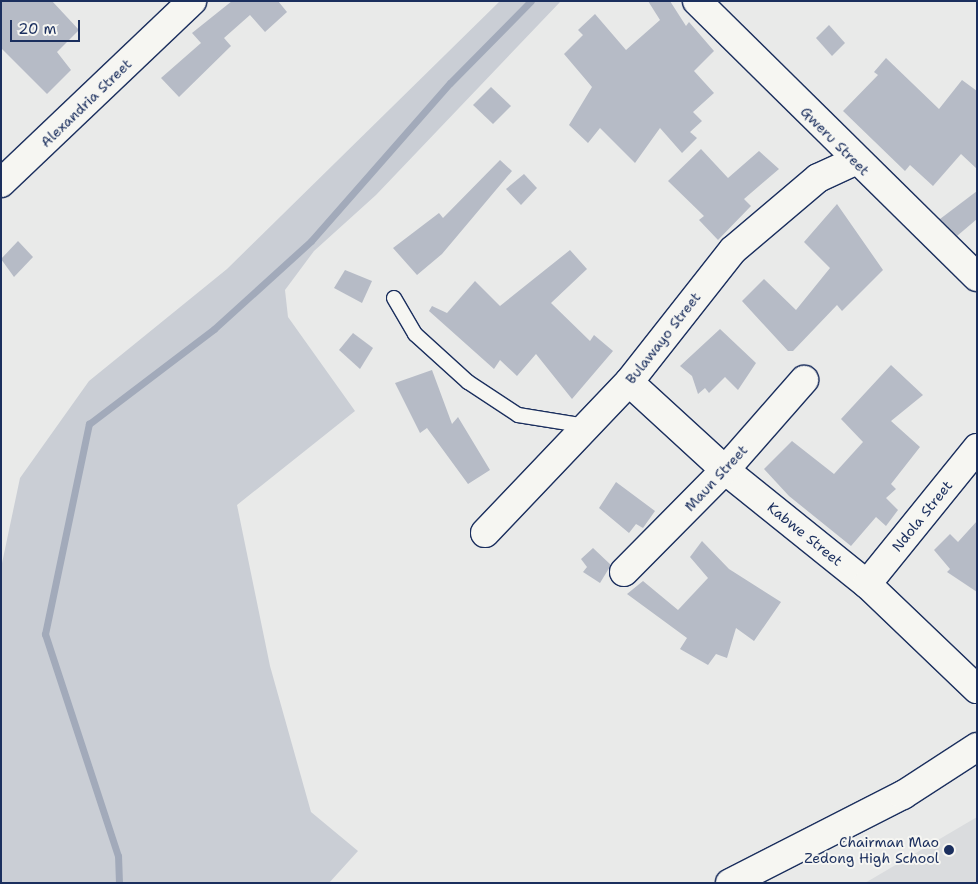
<!DOCTYPE html>
<html>
<head>
<meta charset="utf-8">
<style>
  body { margin:0 }
  #map { position:relative; width:978px; height:884px; overflow:hidden; background:#e9eae9; font-family:"Shantell Sans",sans-serif }
  div>[style] { position:absolute }
  [style*='--x'] { left:calc(var(--x)*1px); top:calc(var(--y)*1px); width:calc(var(--w)*1px); rotate:calc(var(--a)*1deg) }
  .built>* { inset:0; background:#dadcde }
  .green>* { inset:0; background:#caced5 }
  .stream>* { height:7px; margin:-3.5px; padding:0 3.5px; transform-origin:3.5px; border-radius:3.5px; background:#a2aaba }
  .building>* { inset:0; background:#b6bbc6 }
  .roads { filter:drop-shadow(1px 0 #1b2f5e) drop-shadow(-1px 0 #1b2f5e) drop-shadow(0 1px #1b2f5e) drop-shadow(0 -1px #1b2f5e) }
  .service>* { height:14px; margin:-7px; padding:0 7px; transform-origin:7px; border-radius:7px; background:#f6f6f2 }
  .minor>* { height:28px; margin:-14px; padding:0 14px; transform-origin:14px; border-radius:14px; background:#f6f6f2 }
  .tertiary>* { height:28px; margin:-14px; padding:0 14px; transform-origin:14px; border-radius:14px; background:#f6f6f2 }
  .dots>* { width:14px; height:14px; translate:-50% -50%; box-sizing:border-box; border:2px solid #f6f6f2; border-radius:50% }
  span { translate:-50% -50%; white-space:nowrap; text-align:center; line-height:1.15; -webkit-text-stroke:4px #f6f6f2; paint-order:stroke }
  .street-label { font-size:14px; color:#1b2f5e }
  .poi-label { font-size:14px; color:#1b2f5e }
  .right { translate:-100% -50%; text-align:right }
  .frame { position:absolute; inset:0; border:2px solid #1b2f5e; pointer-events:none }
  .scale { position:absolute; left:10px; top:20px; width:70px; height:22px; box-sizing:border-box; border:2px solid #1b2f5e; border-top:0; padding-left:6px; font-size:15px; line-height:18px; white-space:nowrap; color:#1b2f5e; -webkit-text-stroke:4px #f6f6f2; paint-order:stroke }
</style>
</head>
<body>
<div id="map">
  <div class="built">
    <i style="clip-path:polygon(977px 817px,977px 883px,865px 883px)"></i>
  </div>
  <div class="green">
    <i style="clip-path:polygon(500px 1px,561px 1px,376px 195px,314px 251px,285px 290px,288px 317px,355px 411px,237px 505px,270px 666px,311px 812px,358px 851px,329px 883px,1px 883px,1px 568px,20px 478px,89px 381px,227px 269px)"></i>
  </div>
  <div class="stream">
    <i style="--x:119;--y:883;--w:27;--a:-92"></i>
    <i style="--x:118;--y:856;--w:234;--a:-108.2"></i>
    <i style="--x:45;--y:634;--w:215;--a:-78.2"></i>
    <i style="--x:89;--y:424;--w:157;--a:-37.2"></i>
    <i style="--x:214;--y:329;--w:131;--a:-42.2"></i>
    <i style="--x:311;--y:241;--w:210;--a:-48.7"></i>
    <i style="--x:450;--y:83;--w:115;--a:-45.4"></i>
  </div>
  <div class="building">
    <i style="clip-path:polygon(1px 1px,52px 1px,79px 30px,57px 52px,71px 70px,47px 94px,1px 48px)"></i>
    <i style="clip-path:polygon(232px 1px,278px 1px,287px 12px,265px 32px,250px 15px,224px 38px,231px 46px,179px 97px,161px 78px,201px 43px,192px 33px)"></i>
    <i style="clip-path:polygon(648px 1px,670px 1px,686px 26px,689px 22px,714px 51px,694px 71px,714px 93px,693px 112px,702px 121px,690px 132px,697px 138px,682px 153px,660px 128px,635px 163px,600px 128px,588px 143px,569px 125px,592px 87px,564px 54px,583px 35px,578px 30px,595px 14px,626px 50px,660px 20px)"></i>
    <i style="clip-path:polygon(829px 25px,845px 43px,832px 56px,816px 38px)"></i>
    <i style="clip-path:polygon(886px 58px,939px 109px,962px 80px,977px 91px,977px 169px,961px 154px,933px 186px,910px 165px,905px 171px,843px 111px,878px 75px,874px 72px)"></i>
    <i style="clip-path:polygon(491px 87px,511px 106px,493px 124px,473px 105px)"></i>
    <i style="clip-path:polygon(701px 149px,728px 178px,759px 151px,779px 169px,744px 199px,751px 206px,718px 240px,699px 220px,704px 216px,668px 181px)"></i>
    <i style="clip-path:polygon(500px 160px,512px 171px,442px 254px,417px 275px,393px 248px,439px 213px,443px 218px)"></i>
    <i style="clip-path:polygon(524px 174px,537px 188px,521px 205px,506px 189px)"></i>
    <i style="clip-path:polygon(977px 191px,977px 219px,957px 236px,940px 219px)"></i>
    <i style="clip-path:polygon(837px 204px,883px 270px,842px 311px,837px 305px,793px 351px,788px 351px,742px 301px,764px 279px,796px 310px,830px 268px,804px 242px)"></i>
    <i style="clip-path:polygon(18px 241px,33px 257px,14px 277px,1px 259px)"></i>
    <i style="clip-path:polygon(570px 250px,587px 269px,551px 303px,590px 341px,594px 335px,613px 351px,572px 399px,536px 354px,517px 376px,500px 360px,494px 369px,429px 311px,432px 306px,447px 313px,475px 281px,500px 306px)"></i>
    <i style="clip-path:polygon(345px 270px,372px 281px,362px 303px,334px 288px)"></i>
    <i style="clip-path:polygon(720px 329px,756px 363px,738px 390px,725px 377px,709px 393px,705px 388px,698px 394px,692px 376px,680px 366px)"></i>
    <i style="clip-path:polygon(353px 333px,373px 348px,360px 369px,339px 350px)"></i>
    <i style="clip-path:polygon(891px 365px,923px 395px,891px 421px,920px 447px,891px 484px,896px 489px,886px 498px,898px 510px,886px 526px,876px 517px,851px 546px,789px 496px,764px 469px,792px 441px,834px 474px,863px 442px,841px 419px)"></i>
    <i style="clip-path:polygon(432px 370px,452px 424px,458px 417px,490px 470px,468px 484px,427px 428px,420px 433px,395px 383px)"></i>
    <i style="clip-path:polygon(616px 482px,655px 511px,643px 528px,636px 524px,629px 533px,599px 508px)"></i>
    <i style="clip-path:polygon(977px 521px,977px 592px,947px 572px,950px 569px,934px 550px,950px 534px,958px 542px)"></i>
    <i style="clip-path:polygon(702px 541px,729px 569px,781px 602px,754px 641px,736px 628px,727px 658px,716px 654px,708px 665px,680px 649px,687px 638px,627px 594px,643px 581px,678px 610px,708px 578px,690px 557px)"></i>
    <i style="clip-path:polygon(593px 548px,611px 565px,600px 583px,583px 572px,587px 567px,581px 559px)"></i>
  </div>
  <div class="roads">
    <div class="service">
      <i style="--x:394;--y:298;--w:42;--a:59.7"></i>
      <i style="--x:415;--y:334;--w:72;--a:42.2"></i>
      <i style="--x:468;--y:382;--w:60;--a:33.4"></i>
      <i style="--x:518;--y:415;--w:70;--a:9.1"></i>
    </div>
    <div class="minor">
      <i style="--x:697;--y:1;--w:393;--a:44.6"></i>
      <i style="--x:1;--y:183;--w:264;--a:-43.6"></i>
      <i style="--x:629;--y:382;--w:130;--a:42.5"></i>
      <i style="--x:725;--y:470;--w:182;--a:38.8"></i>
      <i style="--x:867;--y:584;--w:152;--a:43.7"></i>
      <i style="--x:485;--y:533;--w:209;--a:-46.4"></i>
      <i style="--x:629;--y:382;--w:168;--a:-51.8"></i>
      <i style="--x:733;--y:250;--w:111;--a:-40.3"></i>
      <i style="--x:818;--y:178;--w:41;--a:-24.7"></i>
      <i style="--x:624;--y:572;--w:144;--a:-45.3"></i>
      <i style="--x:725;--y:470;--w:120;--a:-48.7"></i>
      <i style="--x:867;--y:584;--w:175;--a:-51"></i>
    </div>
    <div class="tertiary">
      <i style="--x:730;--y:883;--w:194;--a:-27"></i>
      <i style="--x:903;--y:795;--w:88;--a:-33"></i>
    </div>
  </div>
  <div class="dots">
    <i style="left:949px;top:850px;background:#1b2f5e"></i>
  </div>
  <div class="street-label">
    <span style="left:86px;top:103px;rotate:-44deg">Alexandria Street</span>
    <span style="left:835px;top:141px;rotate:45deg">Gweru Street</span>
    <span style="left:663px;top:338px;rotate:-52deg">Bulawayo Street</span>
    <span style="left:716px;top:478px;rotate:-47deg">Maun Street</span>
    <span style="left:922px;top:516px;rotate:-51deg">Ndola Street</span>
    <span style="left:805px;top:534px;rotate:39deg">Kabwe Street</span>
  </div>
  <div class="poi-label">
    <span class="right" style="left:939px;top:850px">Chairman Mao<br>Zedong High School</span>
  </div>
  <div class="frame"></div>
  <div class="scale">20 m</div>
</div>
</body>
</html>
